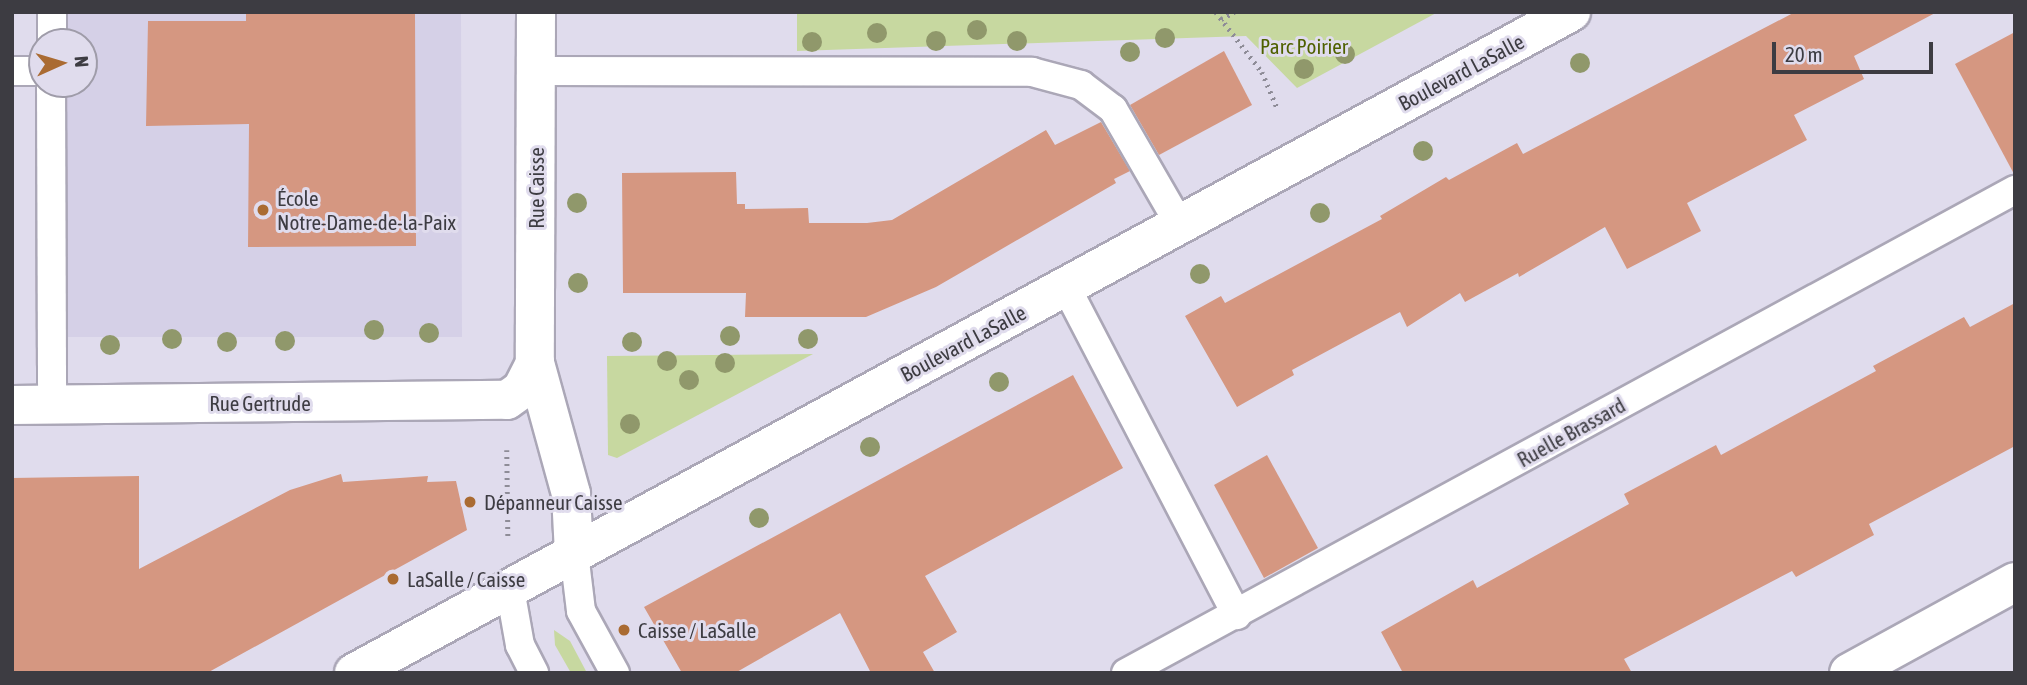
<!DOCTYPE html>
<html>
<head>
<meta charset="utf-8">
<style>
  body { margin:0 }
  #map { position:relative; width:2027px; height:685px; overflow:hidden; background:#e0dced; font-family:"Asap Condensed",sans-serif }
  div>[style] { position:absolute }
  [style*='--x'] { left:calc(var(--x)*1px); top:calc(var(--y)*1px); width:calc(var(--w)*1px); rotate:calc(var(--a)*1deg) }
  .built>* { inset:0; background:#d5d0e7 }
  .green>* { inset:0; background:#c7d8a0 }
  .building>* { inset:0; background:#d59781 }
  .path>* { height:4.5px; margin-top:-2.25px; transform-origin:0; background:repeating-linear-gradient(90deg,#8e8c97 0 2px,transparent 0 7px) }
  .roads { filter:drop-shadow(2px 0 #aba7b7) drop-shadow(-2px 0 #aba7b7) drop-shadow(0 2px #aba7b7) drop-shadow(0 -2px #aba7b7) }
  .lane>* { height:28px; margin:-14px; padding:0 14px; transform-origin:14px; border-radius:14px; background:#fff }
  .street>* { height:38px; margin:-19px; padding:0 19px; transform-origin:19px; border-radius:19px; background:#fff }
  .secondary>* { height:38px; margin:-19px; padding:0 19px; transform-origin:19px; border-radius:19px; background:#fff }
  .trees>* { width:20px; height:20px; margin:-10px; border-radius:50%; background:#90986b }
  .dots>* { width:19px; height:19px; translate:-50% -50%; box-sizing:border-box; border:4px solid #e0dced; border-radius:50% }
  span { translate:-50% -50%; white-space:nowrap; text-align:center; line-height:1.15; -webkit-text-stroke:6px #e0dced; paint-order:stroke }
  .park-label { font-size:21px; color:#4e6000 }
  .street-label { font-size:21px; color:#3d3c42 }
  .poi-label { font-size:21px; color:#3d3c42 }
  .left { translate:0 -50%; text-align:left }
  .frame { position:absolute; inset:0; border:14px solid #3d3c42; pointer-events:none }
  .north { position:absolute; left:28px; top:28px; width:70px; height:70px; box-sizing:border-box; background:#e0dced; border:2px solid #9f9ca9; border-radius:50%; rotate:86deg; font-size:19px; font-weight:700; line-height:28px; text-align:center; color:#3d3c42 }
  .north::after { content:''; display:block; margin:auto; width:24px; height:32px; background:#aa6b32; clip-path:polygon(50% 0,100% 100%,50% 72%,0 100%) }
  .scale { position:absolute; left:1772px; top:42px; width:161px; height:32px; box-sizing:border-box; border:4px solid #3d3c42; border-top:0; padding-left:9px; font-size:21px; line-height:24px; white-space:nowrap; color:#3d3c42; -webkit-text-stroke:5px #e0dced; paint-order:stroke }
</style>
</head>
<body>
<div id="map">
  <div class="built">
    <i style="clip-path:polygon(66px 12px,461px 12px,462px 337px,65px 337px,66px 84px,84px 84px,84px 42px,66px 42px)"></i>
  </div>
  <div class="green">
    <i style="clip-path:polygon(797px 12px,1438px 12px,1297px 88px,1246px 36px,797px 51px)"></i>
    <i style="clip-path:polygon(813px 354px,617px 458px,608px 455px,607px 356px)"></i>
    <i style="clip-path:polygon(554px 630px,570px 641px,587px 673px,571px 673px,555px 645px)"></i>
  </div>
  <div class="building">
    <i style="clip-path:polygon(246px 12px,415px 12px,416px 246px,248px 247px,249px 124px,146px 126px,148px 21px,246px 21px)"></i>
    <i style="clip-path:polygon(1795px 12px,1937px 12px,1854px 56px,1864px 79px,1794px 115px,1807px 140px,1687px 203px,1701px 231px,1627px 269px,1605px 227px,1519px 277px,1518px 273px,1465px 302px,1460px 293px,1407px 327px,1400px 312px,1292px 370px,1294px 375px,1237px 407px,1185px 316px,1221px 296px,1225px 303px,1382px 219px,1380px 216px,1446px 177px,1449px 180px,1517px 143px,1523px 154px)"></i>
    <i style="clip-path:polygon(2015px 32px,2015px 173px,2014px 174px,1955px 64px)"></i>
    <i style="clip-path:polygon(1224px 51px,1252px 105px,1159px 155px,1130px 105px)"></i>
    <i style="clip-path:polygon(1101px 122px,1130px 171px,1114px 179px,1116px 183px,936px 287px,866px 317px,745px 317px,746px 293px,623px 293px,622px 173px,736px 172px,737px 204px,745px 204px,745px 209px,808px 208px,809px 223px,867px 223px,892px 220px,1046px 130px,1055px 145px)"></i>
    <i style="clip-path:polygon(2015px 303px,2015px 446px,1869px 524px,1874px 535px,1796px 577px,1792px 571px,1624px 659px,1632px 673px,1403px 673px,1381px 632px,1473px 580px,1477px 588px,1629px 504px,1624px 494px,1716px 445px,1721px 455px,1876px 371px,1873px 366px,1964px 317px,1970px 327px)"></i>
    <i style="clip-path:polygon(1073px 375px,1123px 468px,925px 576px,957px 632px,923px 652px,935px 673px,871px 673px,840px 613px,735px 673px,682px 673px,644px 607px)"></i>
    <i style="clip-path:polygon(1267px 455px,1318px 548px,1264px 578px,1214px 485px)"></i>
    <i style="clip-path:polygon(341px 474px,343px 482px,428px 476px,427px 482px,456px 481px,467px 530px,207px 673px,12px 673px,12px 478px,139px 476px,139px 569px,290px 490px)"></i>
  </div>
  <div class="path">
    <i style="--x:1216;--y:12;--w:76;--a:52.5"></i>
    <i style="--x:1262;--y:72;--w:38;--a:67"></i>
    <i style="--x:1221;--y:19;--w:15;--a:-28"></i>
    <i style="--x:507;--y:450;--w:86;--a:89.3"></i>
  </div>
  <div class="roads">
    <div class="lane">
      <i style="--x:52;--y:42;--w:30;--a:-90"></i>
      <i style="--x:12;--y:71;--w:30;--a:0"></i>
      <i style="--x:537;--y:71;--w:495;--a:0.1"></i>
      <i style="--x:1032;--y:72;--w:51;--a:14.9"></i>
      <i style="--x:1081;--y:85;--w:40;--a:37"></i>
      <i style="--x:1113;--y:109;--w:134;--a:60"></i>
      <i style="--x:51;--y:84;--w:320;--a:89.8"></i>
      <i style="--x:1066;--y:287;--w:370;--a:62.5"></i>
      <i style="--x:574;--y:553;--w:58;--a:83.1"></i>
      <i style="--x:581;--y:611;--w:71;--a:61.3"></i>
      <i style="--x:510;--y:589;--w:57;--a:79.9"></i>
      <i style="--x:520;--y:645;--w:31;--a:63"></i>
      <i style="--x:1126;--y:673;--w:1012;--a:-28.52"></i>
    </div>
    <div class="street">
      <i style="--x:536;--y:12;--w:351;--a:90.2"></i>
      <i style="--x:535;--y:363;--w:136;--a:74.6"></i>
      <i style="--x:571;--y:494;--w:59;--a:87.1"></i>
      <i style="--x:12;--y:405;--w:495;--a:-0.6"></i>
      <i style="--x:507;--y:400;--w:19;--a:-36"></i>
      <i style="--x:522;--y:389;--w:29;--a:-63"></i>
      <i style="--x:1849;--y:673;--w:189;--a:-28.7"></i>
    </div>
    <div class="secondary">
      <i style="--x:354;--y:673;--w:1385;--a:-28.51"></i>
    </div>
  </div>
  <div class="trees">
    <i style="left:977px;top:30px"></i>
    <i style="left:877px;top:33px"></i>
    <i style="left:1165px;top:38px"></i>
    <i style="left:936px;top:41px"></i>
    <i style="left:1017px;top:41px"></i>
    <i style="left:812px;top:42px"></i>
    <i style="left:1130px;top:52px"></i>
    <i style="left:1345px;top:54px"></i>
    <i style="left:1580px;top:63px"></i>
    <i style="left:1304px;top:69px"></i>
    <i style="left:1423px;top:151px"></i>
    <i style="left:577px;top:203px"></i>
    <i style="left:1320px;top:213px"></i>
    <i style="left:1200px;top:274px"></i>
    <i style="left:578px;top:283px"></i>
    <i style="left:374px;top:330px"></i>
    <i style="left:429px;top:333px"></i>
    <i style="left:730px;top:336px"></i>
    <i style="left:172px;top:339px"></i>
    <i style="left:808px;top:339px"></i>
    <i style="left:285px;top:341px"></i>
    <i style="left:227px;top:342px"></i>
    <i style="left:632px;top:342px"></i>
    <i style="left:110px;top:345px"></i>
    <i style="left:667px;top:361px"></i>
    <i style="left:725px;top:363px"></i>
    <i style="left:689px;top:380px"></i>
    <i style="left:999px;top:382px"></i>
    <i style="left:630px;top:424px"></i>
    <i style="left:870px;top:447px"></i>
    <i style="left:759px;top:518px"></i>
  </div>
  <div class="dots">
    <i style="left:263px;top:210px;background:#aa6b32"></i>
    <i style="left:470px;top:502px;background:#aa6b32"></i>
    <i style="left:393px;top:579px;background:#aa6b32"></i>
    <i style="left:624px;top:630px;background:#aa6b32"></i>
  </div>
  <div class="park-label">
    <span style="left:1304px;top:46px">Parc Poirier</span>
  </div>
  <div class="street-label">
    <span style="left:1461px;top:72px;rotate:-28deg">Boulevard LaSalle</span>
    <span style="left:536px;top:188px;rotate:-90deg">Rue Caisse</span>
    <span style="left:963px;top:343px;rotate:-28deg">Boulevard LaSalle</span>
    <span style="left:260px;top:403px">Rue Gertrude</span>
    <span style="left:1571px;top:432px;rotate:-29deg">Ruelle Brassard</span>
  </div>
  <div class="poi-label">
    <span class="left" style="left:277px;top:210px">École<br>Notre-Dame-de-la-Paix</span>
    <span class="left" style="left:484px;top:502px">Dépanneur Caisse</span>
    <span class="left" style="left:407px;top:579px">LaSalle / Caisse</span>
    <span class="left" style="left:638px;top:630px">Caisse / LaSalle</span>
  </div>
  <div class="frame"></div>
  <div class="north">N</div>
  <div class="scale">20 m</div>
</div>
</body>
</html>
